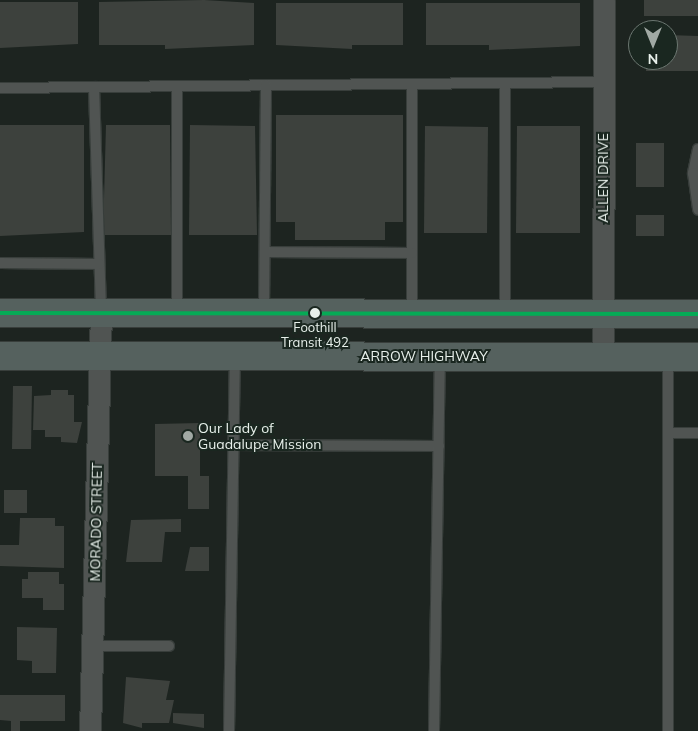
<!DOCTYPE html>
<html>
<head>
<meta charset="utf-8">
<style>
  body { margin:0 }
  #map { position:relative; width:698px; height:731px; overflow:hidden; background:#1d2420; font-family:Mulish,sans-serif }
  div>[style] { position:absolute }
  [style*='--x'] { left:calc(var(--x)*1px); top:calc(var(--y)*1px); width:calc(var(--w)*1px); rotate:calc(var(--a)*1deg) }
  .building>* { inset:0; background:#3d413d }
  .roads { filter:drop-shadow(1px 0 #383e3b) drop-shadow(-1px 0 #383e3b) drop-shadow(0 1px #383e3b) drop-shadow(0 -1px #383e3b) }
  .service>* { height:10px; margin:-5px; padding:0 5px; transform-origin:5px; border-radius:5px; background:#505452 }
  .minor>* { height:21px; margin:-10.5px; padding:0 10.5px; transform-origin:10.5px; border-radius:10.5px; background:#505452 }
  .primary>* { height:28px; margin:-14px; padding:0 14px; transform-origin:14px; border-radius:14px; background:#55615e }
  .bus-1>* { height:4px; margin:-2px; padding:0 2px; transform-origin:2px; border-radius:2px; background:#06aa56 }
  .dots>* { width:14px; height:14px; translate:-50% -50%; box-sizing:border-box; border:2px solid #1a2720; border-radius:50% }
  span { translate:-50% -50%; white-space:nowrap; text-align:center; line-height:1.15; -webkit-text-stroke:4px #1a2720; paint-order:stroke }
  .bus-label { font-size:13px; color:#e8f0eb }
  .street-label { font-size:14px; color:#e8f0eb }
  .poi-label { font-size:14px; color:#e8f0eb }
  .left { translate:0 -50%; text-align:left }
  .north { position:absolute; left:628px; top:20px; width:50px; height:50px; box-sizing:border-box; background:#1a2720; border:1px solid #6c7771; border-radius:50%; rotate:180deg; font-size:14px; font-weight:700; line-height:20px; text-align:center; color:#e8f0eb }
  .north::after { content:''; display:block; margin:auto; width:18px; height:22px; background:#a1a9a4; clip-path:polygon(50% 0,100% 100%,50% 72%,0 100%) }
</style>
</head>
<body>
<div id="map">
  <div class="building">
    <i style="clip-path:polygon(204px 0,254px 3px,254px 45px,165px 49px,165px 45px,99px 45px,99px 2px)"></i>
    <i style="clip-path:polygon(644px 0,698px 0,698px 16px,644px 16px)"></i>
    <i style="clip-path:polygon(0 2px,78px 2px,78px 44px,0 48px)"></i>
    <i style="clip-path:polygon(276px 3px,403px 3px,403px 45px,352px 45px,352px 49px,276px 45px)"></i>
    <i style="clip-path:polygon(426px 3px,580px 3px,580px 46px,489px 50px,489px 45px,426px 45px)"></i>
    <i style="clip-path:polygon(668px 35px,698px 36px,698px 71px,646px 71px,646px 60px,668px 60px)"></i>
    <i style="clip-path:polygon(276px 115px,403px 115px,403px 222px,385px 222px,385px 240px,295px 240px,295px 222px,276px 222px)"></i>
    <i style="clip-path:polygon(0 125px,84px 125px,84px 232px,0 236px)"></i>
    <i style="clip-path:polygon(106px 125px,170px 125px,171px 235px,103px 235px)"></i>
    <i style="clip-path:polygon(190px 125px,255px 126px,257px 235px,189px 235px)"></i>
    <i style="clip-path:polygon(425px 126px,488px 127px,487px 233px,424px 233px)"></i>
    <i style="clip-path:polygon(517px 126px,580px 126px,580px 233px,516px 233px)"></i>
    <i style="clip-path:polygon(636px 143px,664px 143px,664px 187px,636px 187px)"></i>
    <i style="clip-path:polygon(636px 215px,664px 215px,664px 236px,636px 236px)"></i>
    <i style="clip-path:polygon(13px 386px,32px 386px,31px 449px,12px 449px)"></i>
    <i style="clip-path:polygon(51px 390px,68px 390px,68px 395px,74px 395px,74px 422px,82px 422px,77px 443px,61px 442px,61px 437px,45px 437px,45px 430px,33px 430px,34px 396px,51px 395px)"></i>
    <i style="clip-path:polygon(200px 423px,200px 476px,209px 476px,209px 509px,188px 509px,188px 476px,155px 476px,155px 424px)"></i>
    <i style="clip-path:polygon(4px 490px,27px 490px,27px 513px,4px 513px)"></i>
    <i style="clip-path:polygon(20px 518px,55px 518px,55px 526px,64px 526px,64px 568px,0 566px,0 545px,19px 545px)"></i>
    <i style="clip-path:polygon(181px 519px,181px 532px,165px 532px,162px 562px,126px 562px,131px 520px)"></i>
    <i style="clip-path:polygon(190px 547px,209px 547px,209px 571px,185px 571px)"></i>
    <i style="clip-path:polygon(28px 572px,59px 572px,59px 584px,64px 584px,64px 610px,43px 610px,43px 598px,22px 598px,22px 579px,28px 579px)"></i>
    <i style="clip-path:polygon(17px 627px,57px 628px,56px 673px,32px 673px,32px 661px,17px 660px)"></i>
    <i style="clip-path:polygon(126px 677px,170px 681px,166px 700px,174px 700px,169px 723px,142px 723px,142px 728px,123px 723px)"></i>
    <i style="clip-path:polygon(0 695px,65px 695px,65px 721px,20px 721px,20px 731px,11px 731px,11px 721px,0 720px)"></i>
    <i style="clip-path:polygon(173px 713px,204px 714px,204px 728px,173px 723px)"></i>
  </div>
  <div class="roads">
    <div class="service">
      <i style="--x:505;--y:83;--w:229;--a:90"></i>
      <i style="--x:412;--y:84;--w:227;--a:90"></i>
      <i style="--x:177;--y:86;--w:225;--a:90"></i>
      <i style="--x:94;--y:87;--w:226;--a:88.2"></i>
      <i style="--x:0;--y:88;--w:602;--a:-0.57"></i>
      <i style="--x:698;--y:149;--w:25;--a:102"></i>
      <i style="--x:693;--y:173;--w:37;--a:82"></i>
      <i style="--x:265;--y:252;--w:147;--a:0.4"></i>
      <i style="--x:0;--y:263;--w:99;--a:0.6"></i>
      <i style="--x:264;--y:312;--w:227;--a:-89.5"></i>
      <i style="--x:668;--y:433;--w:30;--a:0"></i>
      <i style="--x:234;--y:445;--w:205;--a:0.3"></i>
      <i style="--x:92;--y:646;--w:77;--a:0"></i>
      <i style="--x:229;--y:731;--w:375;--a:-89.1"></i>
      <i style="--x:434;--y:731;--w:373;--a:-89.1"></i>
      <i style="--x:668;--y:731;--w:374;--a:-90"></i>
    </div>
    <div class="minor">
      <i style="--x:603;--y:357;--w:357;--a:-89.8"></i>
      <i style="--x:90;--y:731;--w:417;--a:-88.5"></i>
    </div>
    <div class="primary">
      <i style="--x:0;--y:313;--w:698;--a:0.08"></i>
      <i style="--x:0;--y:356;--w:698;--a:0.08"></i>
    </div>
  </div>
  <div class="bus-1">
    <i style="--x:0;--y:313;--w:698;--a:0.08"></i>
  </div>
  <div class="dots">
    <i style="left:315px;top:313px;background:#e8f0eb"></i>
    <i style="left:188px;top:436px;background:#a1a9a4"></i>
  </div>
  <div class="bus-label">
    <span style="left:315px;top:335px">Foothill<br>Transit 492</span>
  </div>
  <div class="street-label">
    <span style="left:603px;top:178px;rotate:-90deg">ALLEN DRIVE</span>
    <span style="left:424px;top:356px">ARROW HIGHWAY</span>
    <span style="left:96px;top:522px;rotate:-89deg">MORADO STREET</span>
  </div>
  <div class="poi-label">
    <span class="left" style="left:198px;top:436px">Our Lady of<br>Guadalupe Mission</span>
  </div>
  <div class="north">N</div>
</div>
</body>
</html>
